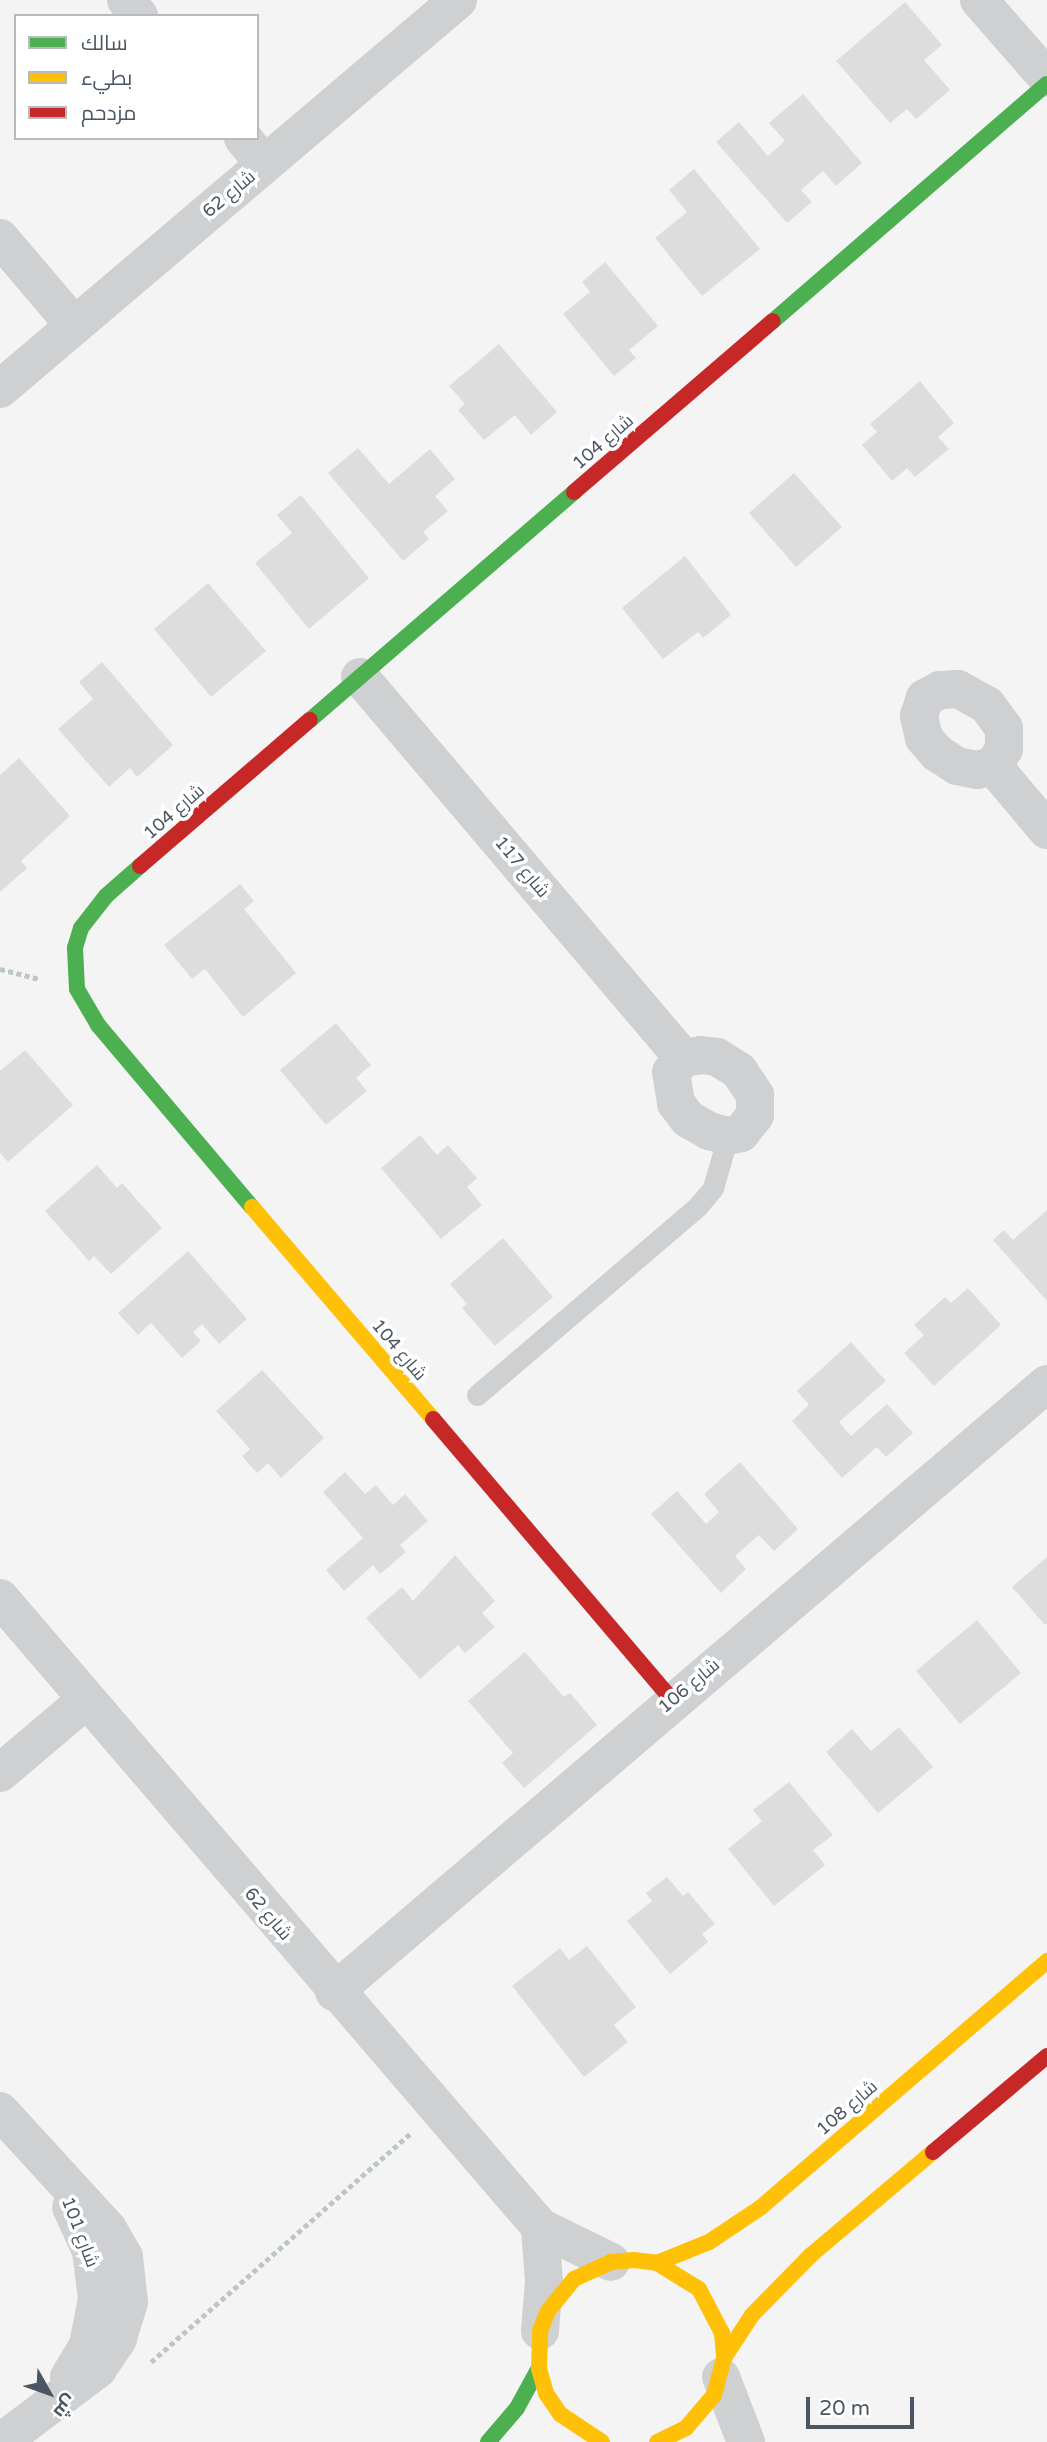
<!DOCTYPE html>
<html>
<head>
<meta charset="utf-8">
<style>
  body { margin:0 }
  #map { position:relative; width:1047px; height:2442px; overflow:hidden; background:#f4f4f4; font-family:"Varela Round",Cairo,sans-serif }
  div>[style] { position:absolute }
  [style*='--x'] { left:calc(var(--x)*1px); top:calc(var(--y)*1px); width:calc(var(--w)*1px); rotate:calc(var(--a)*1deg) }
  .building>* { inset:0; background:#ddddde }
  .path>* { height:4.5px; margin-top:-2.25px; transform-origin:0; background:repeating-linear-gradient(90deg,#bcc7c4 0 5px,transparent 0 8.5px) }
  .lane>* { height:21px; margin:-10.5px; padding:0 10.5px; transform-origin:10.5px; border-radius:10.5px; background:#ced0d2 }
  .street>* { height:38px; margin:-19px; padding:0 19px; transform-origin:19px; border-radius:19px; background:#ced0d2 }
  .fast>* { height:16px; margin:-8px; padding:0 8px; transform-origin:8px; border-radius:8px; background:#4caf50 }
  .slow>* { height:16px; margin:-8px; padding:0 8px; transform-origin:8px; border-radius:8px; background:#ffc107 }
  .jam>* { height:16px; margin:-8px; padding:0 8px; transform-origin:8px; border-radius:8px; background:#c62828 }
  span { translate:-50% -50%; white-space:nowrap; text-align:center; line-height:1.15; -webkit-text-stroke:7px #fff; paint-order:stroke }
  .street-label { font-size:18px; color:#4a5661 }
  .legend { position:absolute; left:14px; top:14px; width:245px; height:126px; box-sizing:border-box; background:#fff; border:2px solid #b7bbc0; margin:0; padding:9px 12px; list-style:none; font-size:21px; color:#4a5661 }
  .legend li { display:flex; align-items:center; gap:14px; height:35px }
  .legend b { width:35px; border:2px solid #b7bbc0 }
  .north { position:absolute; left:14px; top:2358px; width:70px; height:70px; -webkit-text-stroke:5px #fff; paint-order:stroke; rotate:130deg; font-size:19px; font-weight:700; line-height:28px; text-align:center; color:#4a5661 }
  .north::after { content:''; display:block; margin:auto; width:24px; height:32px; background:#4a5661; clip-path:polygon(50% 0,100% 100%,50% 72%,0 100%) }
  .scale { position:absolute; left:806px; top:2397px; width:108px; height:32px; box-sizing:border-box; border:4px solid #4a5661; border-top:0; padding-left:9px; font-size:21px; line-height:24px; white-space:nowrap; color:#4a5661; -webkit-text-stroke:5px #fff; paint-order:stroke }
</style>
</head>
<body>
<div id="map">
  <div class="building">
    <i style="clip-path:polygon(905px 2px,942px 45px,924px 60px,950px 90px,916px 119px,907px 109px,890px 123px,836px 61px)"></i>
    <i style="clip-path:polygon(803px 94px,862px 163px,836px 186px,823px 171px,801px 190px,812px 202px,787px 223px,716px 142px,739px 122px,768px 156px,785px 141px,769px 123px)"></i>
    <i style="clip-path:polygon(694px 169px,760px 249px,702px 296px,655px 238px,687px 212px,669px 190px)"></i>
    <i style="clip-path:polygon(605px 262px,658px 326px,629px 350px,636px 358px,614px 376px,563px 314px,590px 292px,582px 282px)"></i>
    <i style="clip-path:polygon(499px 344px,557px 412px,531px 435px,515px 415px,484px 440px,458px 410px,465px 404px,449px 386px)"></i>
    <i style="clip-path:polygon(920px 381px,954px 423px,938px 437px,949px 449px,915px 477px,907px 468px,892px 481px,862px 445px,877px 432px,870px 424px)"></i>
    <i style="clip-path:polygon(358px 448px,389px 484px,430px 449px,455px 479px,435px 496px,448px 511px,423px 532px,429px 539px,403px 561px,328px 473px)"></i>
    <i style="clip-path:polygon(794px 473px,842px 527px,796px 567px,749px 513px)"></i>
    <i style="clip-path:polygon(301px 495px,369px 578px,309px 629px,255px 563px,292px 533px,277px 515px)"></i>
    <i style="clip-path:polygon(685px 556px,731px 615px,703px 638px,698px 632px,663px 659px,622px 608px)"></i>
    <i style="clip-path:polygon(208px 583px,266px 651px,211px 697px,154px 629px)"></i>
    <i style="clip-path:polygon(102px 662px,173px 745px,137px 777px,130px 768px,109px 787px,58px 729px,93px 699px,79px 682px)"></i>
    <i style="clip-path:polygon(19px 758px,70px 816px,21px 861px,27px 868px,0 892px,0 775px)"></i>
    <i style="clip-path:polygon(240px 884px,254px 901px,244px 909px,296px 973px,243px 1017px,205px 969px,192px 979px,164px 945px)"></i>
    <i style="clip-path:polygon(336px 1023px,371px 1065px,356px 1078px,367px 1091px,326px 1125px,280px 1070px)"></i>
    <i style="clip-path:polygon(25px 1050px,73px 1105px,8px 1162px,0 1153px,0 1071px)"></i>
    <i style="clip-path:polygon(420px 1135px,437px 1155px,448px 1145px,477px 1178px,467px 1187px,482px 1205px,441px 1239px,381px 1168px)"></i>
    <i style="clip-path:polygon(97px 1165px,117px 1188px,122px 1183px,162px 1228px,111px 1274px,94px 1256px,89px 1261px,45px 1211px)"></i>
    <i style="clip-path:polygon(1047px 1210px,1047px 1301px,993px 1240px,1004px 1230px,1013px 1240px)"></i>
    <i style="clip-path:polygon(503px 1238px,553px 1297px,495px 1346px,462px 1308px,467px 1304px,450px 1284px)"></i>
    <i style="clip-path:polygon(188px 1251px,247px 1319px,219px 1344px,202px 1324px,193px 1332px,201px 1341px,182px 1358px,151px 1323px,138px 1335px,118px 1313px)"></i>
    <i style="clip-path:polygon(968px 1288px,1001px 1325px,934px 1386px,904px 1353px,924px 1335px,914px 1325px,945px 1297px,951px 1303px)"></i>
    <i style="clip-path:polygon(851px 1342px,886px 1381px,839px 1422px,851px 1436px,887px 1404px,913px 1433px,886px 1457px,877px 1447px,842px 1478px,792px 1421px,809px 1405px,797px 1391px)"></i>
    <i style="clip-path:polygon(262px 1370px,324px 1438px,281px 1478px,268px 1463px,257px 1473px,242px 1456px,250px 1449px,216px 1411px)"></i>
    <i style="clip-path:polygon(740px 1462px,798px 1529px,774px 1551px,759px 1535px,735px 1556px,746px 1569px,721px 1593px,651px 1514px,677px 1491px,706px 1524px,719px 1512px,704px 1494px)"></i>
    <i style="clip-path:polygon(345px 1472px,365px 1494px,376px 1485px,393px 1505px,405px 1494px,428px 1521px,400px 1545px,406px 1552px,380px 1574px,373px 1565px,344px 1591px,326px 1570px,363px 1538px,323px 1492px)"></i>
    <i style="clip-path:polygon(455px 1555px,495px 1601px,482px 1613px,495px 1627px,465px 1653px,458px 1645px,420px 1679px,366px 1618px,402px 1587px,413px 1601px)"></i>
    <i style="clip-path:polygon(1047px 1557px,1047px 1623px,1045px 1625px,1012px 1587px)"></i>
    <i style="clip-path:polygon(977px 1620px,1021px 1673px,960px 1724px,916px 1671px)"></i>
    <i style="clip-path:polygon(525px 1652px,564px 1697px,570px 1693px,597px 1725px,524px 1788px,502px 1763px,513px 1753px,468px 1701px)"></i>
    <i style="clip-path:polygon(899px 1727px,933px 1767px,878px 1813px,826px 1752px,852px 1729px,871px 1751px)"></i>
    <i style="clip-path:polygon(789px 1782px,833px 1835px,813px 1850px,825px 1865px,774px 1906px,728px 1849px,762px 1821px,753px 1810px)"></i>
    <i style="clip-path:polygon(667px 1877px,683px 1896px,688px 1892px,715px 1924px,702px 1934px,708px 1942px,670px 1974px,627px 1921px,652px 1901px,646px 1893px)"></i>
    <i style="clip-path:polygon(587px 1946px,636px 2007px,614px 2025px,628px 2042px,584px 2077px,512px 1986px,560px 1948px,569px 1960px)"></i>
  </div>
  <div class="path">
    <i style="--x:0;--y:969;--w:40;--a:14.4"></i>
    <i style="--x:151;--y:2362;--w:348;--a:-41.4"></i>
  </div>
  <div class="lane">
    <i style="--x:477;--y:1395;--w:291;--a:-40.5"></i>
    <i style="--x:698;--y:1206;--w:23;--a:-50"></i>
    <i style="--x:713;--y:1188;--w:54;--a:-73.9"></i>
  </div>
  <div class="street">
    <i style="--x:126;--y:0;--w:21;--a:51"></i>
    <i style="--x:979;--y:0;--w:103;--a:48.9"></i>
    <i style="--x:243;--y:138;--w:33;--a:51"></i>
    <i style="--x:0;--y:238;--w:114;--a:49.6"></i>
    <i style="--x:0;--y:389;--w:601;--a:-40.34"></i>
    <i style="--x:360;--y:677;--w:499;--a:49.7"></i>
    <i style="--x:958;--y:689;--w:33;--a:29"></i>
    <i style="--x:987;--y:705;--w:29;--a:54"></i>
    <i style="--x:1004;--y:728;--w:21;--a:90"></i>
    <i style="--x:1004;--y:749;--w:20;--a:123"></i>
    <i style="--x:993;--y:766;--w:16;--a:166"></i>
    <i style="--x:977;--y:770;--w:20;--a:-169"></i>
    <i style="--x:957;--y:766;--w:24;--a:-147"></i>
    <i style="--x:937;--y:753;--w:20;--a:-131"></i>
    <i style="--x:924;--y:738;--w:23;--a:-103"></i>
    <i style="--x:919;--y:716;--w:19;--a:-72"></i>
    <i style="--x:925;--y:698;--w:17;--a:-28"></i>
    <i style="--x:940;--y:690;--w:18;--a:-3"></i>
    <i style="--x:993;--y:766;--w:84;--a:49.8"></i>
    <i style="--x:701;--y:1055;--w:16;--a:7"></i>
    <i style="--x:717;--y:1057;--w:26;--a:32"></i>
    <i style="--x:739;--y:1071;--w:29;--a:56"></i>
    <i style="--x:755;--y:1095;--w:20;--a:90"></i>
    <i style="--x:755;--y:1115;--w:23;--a:128"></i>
    <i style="--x:741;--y:1133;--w:13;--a:167"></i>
    <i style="--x:728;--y:1136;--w:20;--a:-165"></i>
    <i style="--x:709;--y:1131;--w:24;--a:-150"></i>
    <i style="--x:688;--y:1119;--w:20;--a:-127"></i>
    <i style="--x:676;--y:1103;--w:31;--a:-99"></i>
    <i style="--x:671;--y:1072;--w:18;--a:-49"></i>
    <i style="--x:683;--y:1058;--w:18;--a:-9"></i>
    <i style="--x:0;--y:1598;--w:829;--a:49.35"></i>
    <i style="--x:540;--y:2227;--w:79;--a:26.2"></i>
    <i style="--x:0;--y:1773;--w:113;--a:-40.3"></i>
    <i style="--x:334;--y:1992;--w:937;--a:-40.46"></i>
    <i style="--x:0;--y:2111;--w:160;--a:47.5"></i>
    <i style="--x:108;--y:2229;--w:32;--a:60"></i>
    <i style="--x:124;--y:2257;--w:45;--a:83.7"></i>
    <i style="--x:129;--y:2302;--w:39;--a:107"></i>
    <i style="--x:118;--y:2339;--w:36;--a:124"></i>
    <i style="--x:98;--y:2369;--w:121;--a:143"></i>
    <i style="--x:540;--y:2227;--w:55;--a:85.8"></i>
    <i style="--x:544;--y:2282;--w:49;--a:94.7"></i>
    <i style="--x:69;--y:2377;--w:37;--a:-59"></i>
    <i style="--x:88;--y:2345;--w:47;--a:-78.9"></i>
    <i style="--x:97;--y:2299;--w:48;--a:-97.1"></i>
    <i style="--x:91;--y:2251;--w:48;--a:-114.4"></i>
    <i style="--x:721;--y:2377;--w:70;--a:69"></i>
  </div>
  <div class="fast">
    <i style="--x:773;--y:321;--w:362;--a:-40.9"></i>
    <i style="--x:310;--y:720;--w:349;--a:-40.8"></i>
    <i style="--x:140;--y:866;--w:45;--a:138.6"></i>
    <i style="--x:106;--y:896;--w:41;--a:128"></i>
    <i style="--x:81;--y:928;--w:21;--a:107"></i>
    <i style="--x:75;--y:948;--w:41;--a:87.2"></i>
    <i style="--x:77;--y:989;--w:42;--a:59.7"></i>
    <i style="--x:98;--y:1025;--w:238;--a:49.8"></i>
    <i style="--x:488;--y:2442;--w:45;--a:-49.5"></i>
    <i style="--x:517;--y:2408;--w:46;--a:-61.2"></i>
  </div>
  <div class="slow">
    <i style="--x:252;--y:1207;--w:279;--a:49.5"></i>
    <i style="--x:657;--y:2263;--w:56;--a:-22"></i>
    <i style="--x:709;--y:2242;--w:61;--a:-33.7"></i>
    <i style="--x:760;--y:2208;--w:379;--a:-40.7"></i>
    <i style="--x:724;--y:2358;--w:51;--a:-56.9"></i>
    <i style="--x:752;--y:2315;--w:84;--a:-45.5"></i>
    <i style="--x:811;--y:2255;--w:160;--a:-40.2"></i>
    <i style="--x:602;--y:2442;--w:50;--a:-146.3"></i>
    <i style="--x:560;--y:2414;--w:25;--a:-124"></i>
    <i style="--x:546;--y:2393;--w:26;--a:-106"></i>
    <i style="--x:539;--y:2368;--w:37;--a:-88"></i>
    <i style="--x:540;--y:2331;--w:22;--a:-68"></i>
    <i style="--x:548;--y:2311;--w:41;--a:-50.9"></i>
    <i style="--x:574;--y:2279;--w:41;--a:-24.7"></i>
    <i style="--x:611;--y:2262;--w:23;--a:-5"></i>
    <i style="--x:634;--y:2260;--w:23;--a:7"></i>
    <i style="--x:657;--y:2263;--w:49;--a:31.8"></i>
    <i style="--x:699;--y:2289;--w:50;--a:62.4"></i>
    <i style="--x:722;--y:2333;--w:25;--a:85"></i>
    <i style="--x:724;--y:2358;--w:38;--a:105"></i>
    <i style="--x:714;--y:2395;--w:43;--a:130.3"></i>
    <i style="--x:686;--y:2428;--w:32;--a:154"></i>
  </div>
  <div class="jam">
    <i style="--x:574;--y:492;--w:262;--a:-40.7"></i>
    <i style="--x:140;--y:866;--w:224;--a:-40.7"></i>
    <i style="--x:433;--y:1419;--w:369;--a:49.6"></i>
    <i style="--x:933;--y:2152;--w:149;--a:-40.1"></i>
  </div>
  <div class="street-label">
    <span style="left:229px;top:194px;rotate:-40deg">شارع 62</span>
    <span style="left:603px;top:442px;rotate:-41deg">شارع 104</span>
    <span style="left:174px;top:812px;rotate:-41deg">شارع 104</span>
    <span style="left:522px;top:867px;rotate:50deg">شارع 117</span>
    <span style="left:399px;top:1350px;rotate:50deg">شارع 104</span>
    <span style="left:689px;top:1686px;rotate:-40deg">شارع 106</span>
    <span style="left:268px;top:1914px;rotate:50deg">شارع 62</span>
    <span style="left:847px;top:2108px;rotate:-41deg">شارع 108</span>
    <span style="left:80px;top:2232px;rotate:69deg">شارع 101</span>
  </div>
  <ul class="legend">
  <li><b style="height:9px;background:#4caf50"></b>سالك</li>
  <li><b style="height:9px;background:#ffc107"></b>بطيء</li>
  <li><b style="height:9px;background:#c62828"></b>مزدحم</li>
  </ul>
  <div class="north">ش</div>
  <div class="scale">20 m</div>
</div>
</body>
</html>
